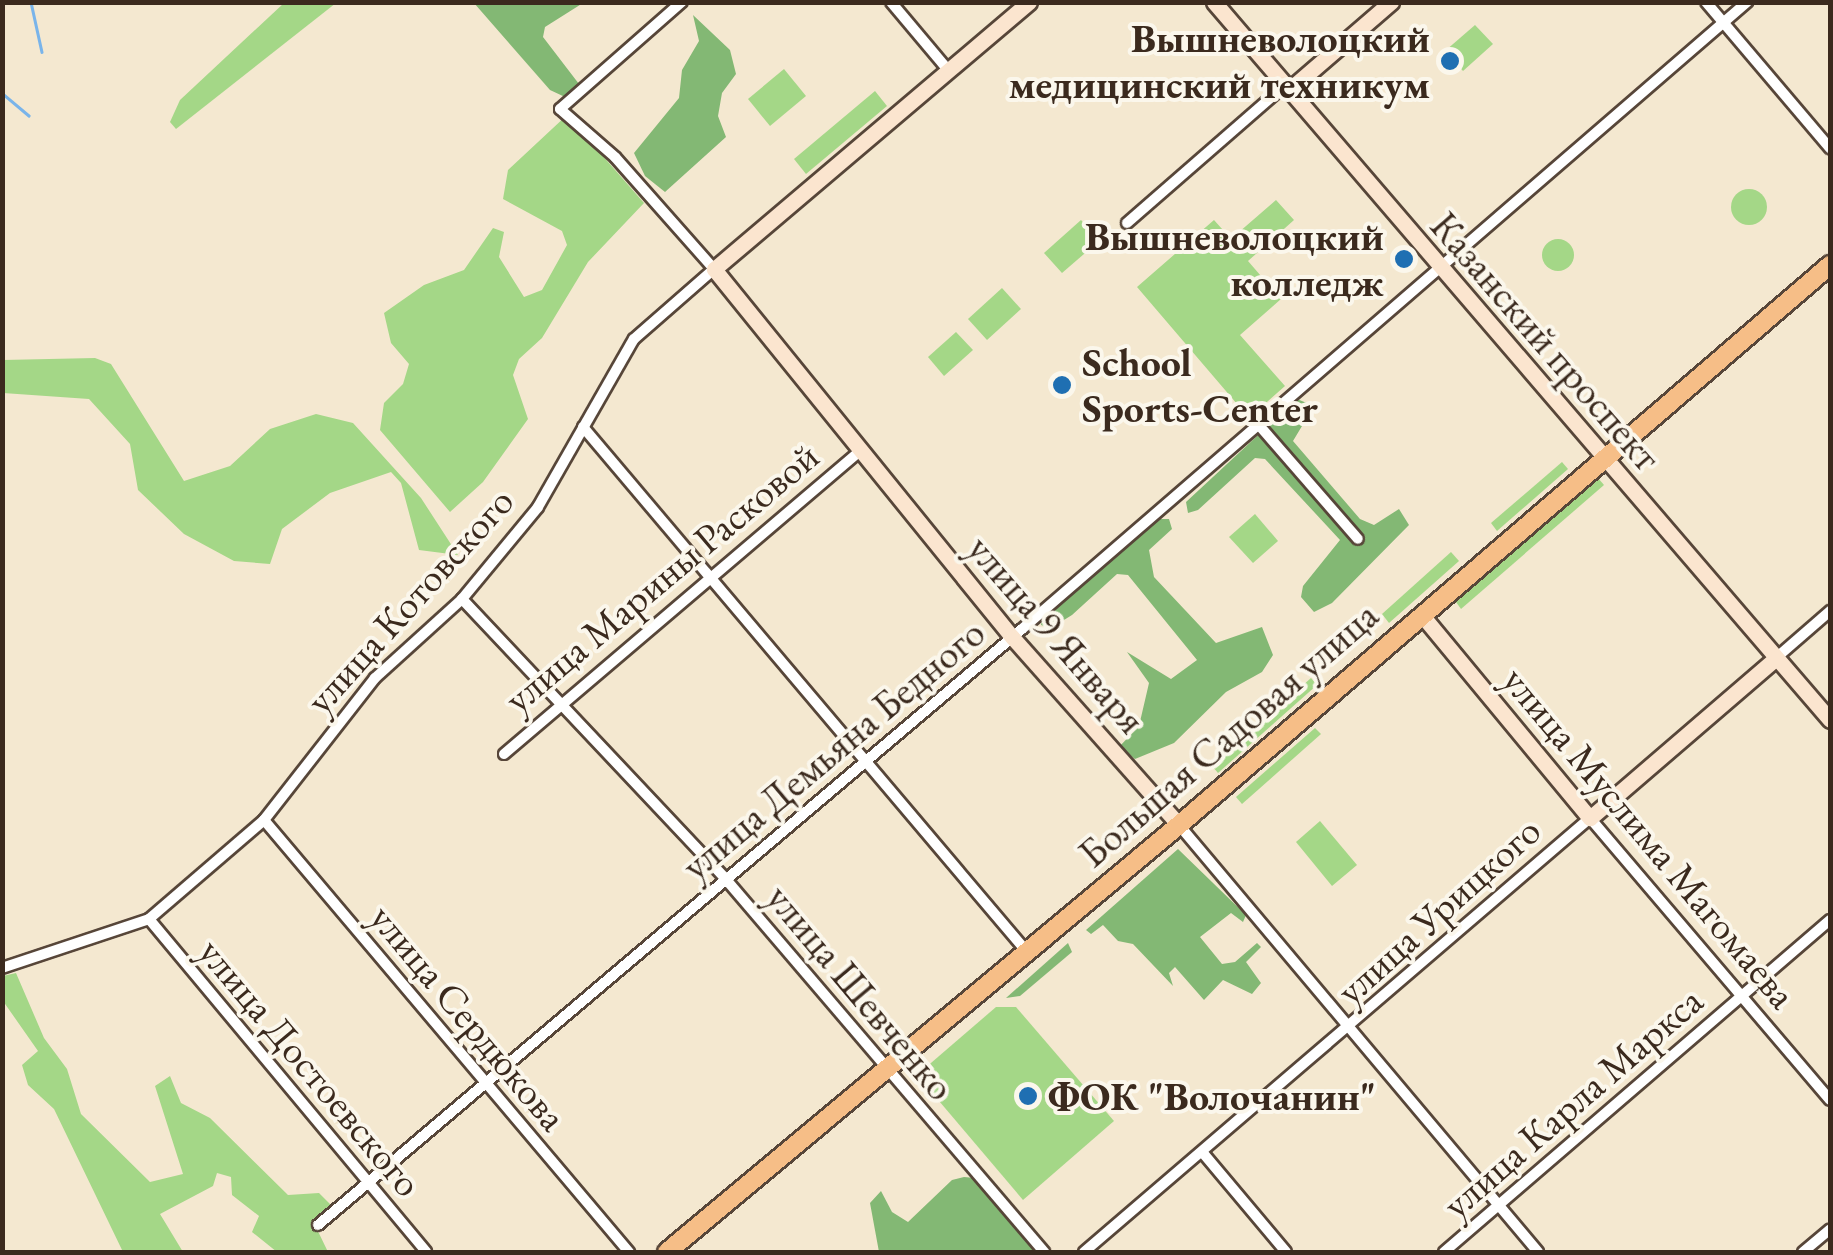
<!DOCTYPE html>
<html>
<head>
<meta charset="utf-8">
<style>
  body { margin:0 }
  #map { position:relative; width:1833px; height:1255px; overflow:hidden; background:#f4e8d0; font-family:"EB Garamond",serif }
  div>[style] { position:absolute }
  [style*='--x'] { left:calc(var(--x)*1px); top:calc(var(--y)*1px); width:calc(var(--w)*1px); rotate:calc(var(--a)*1deg) }
  .green>* { inset:0; background:#a4d787 }
  .round { border-radius:50% }
  .forest>* { inset:0; background:#83b874 }
  .stream>* { height:2.5px; margin:-1.25px; padding:0 1.25px; transform-origin:1.25px; border-radius:1.25px; background:#79b4ea }
  .roads { filter:drop-shadow(2px 0 #574639) drop-shadow(-2px 0 #574639) drop-shadow(0 2px #574639) drop-shadow(0 -2px #574639) }
  .street>* { height:10px; margin:-5px; padding:0 5px; transform-origin:5px; border-radius:5px; background:#fff }
  .secondary>* { height:15px; margin:-7.5px; padding:0 7.5px; transform-origin:7.5px; border-radius:7.5px; background:#fbe5cf }
  .highway>* { height:18px; margin:-9px; padding:0 9px; transform-origin:9px; border-radius:9px; background:#f6be87 }
  .dots>* { width:28px; height:28px; translate:-50% -50%; box-sizing:border-box; border:5px solid #fbf7ec; border-radius:50% }
  span { translate:-50% -50%; white-space:nowrap; text-align:center; line-height:1.15; -webkit-text-stroke:8px #fbf7ec; paint-order:stroke }
  .poi-label { font-size:40px; color:#3b2a1e; font-weight:700 }
  .right { translate:-100% -50%; text-align:right }
  .left { translate:0 -50%; text-align:left }
  .street-label { font-size:40px; color:#3b2a1e }
  .frame { position:absolute; inset:0; border:5px solid #3b2a1e; pointer-events:none }
</style>
</head>
<body>
<div id="map">
  <div class="green">
    <i style="clip-path:polygon(284px 3px,336px 3px,176px 129px,170px 122px,180px 100px)"></i>
    <i style="clip-path:polygon(1475px 25px,1493px 44px,1463px 71px,1445px 51px)"></i>
    <i style="clip-path:polygon(784px 69px,806px 96px,770px 126px,748px 99px)"></i>
    <i style="clip-path:polygon(875px 91px,887px 106px,806px 174px,794px 159px)"></i>
    <i style="clip-path:polygon(567px 115px,644px 203px,588px 262px,542px 338px,519px 359px,513px 375px,528px 419px,483px 482px,450px 512px,380px 430px,384px 403px,403px 384px,409px 364px,391px 343px,384px 313px,424px 285px,464px 270px,493px 228px,504px 232px,499px 257px,524px 297px,542px 290px,567px 245px,562px 231px,503px 199px,508px 170px)"></i>
    <i class="round" style="left:1731px;top:189px;width:36px;height:36px"></i>
    <i style="clip-path:polygon(1276px 200px,1294px 220px,1248px 261px,1281px 299px,1240px 335px,1285px 386px,1249px 418px,1137px 287px,1214px 220px,1231px 239px)"></i>
    <i style="clip-path:polygon(1081px 220px,1099px 241px,1062px 273px,1044px 253px)"></i>
    <i class="round" style="left:1542px;top:239px;width:32px;height:32px"></i>
    <i style="clip-path:polygon(1002px 288px,1021px 309px,987px 340px,968px 319px)"></i>
    <i style="clip-path:polygon(956px 332px,973px 350px,944px 376px,928px 357px)"></i>
    <i style="clip-path:polygon(95px 358px,111px 364px,184px 481px,230px 466px,270px 429px,316px 414px,353px 423px,421px 498px,458px 555px,419px 550px,401px 483px,391px 472px,330px 493px,282px 529px,270px 564px,234px 561px,184px 534px,138px 490px,130px 444px,89px 399px,3px 393px,3px 360px)"></i>
    <i style="clip-path:polygon(1562px 462px,1568px 469px,1497px 531px,1491px 523px)"></i>
    <i style="clip-path:polygon(1598px 478px,1604px 485px,1461px 609px,1456px 602px)"></i>
    <i style="clip-path:polygon(1255px 514px,1278px 541px,1253px 563px,1229px 537px)"></i>
    <i style="clip-path:polygon(1451px 552px,1459px 561px,1389px 623px,1382px 614px)"></i>
    <i style="clip-path:polygon(1311px 678px,1317px 685px,1218px 773px,1212px 766px)"></i>
    <i style="clip-path:polygon(1315px 728px,1321px 734px,1242px 804px,1236px 797px)"></i>
    <i style="clip-path:polygon(1320px 821px,1357px 865px,1332px 886px,1296px 842px)"></i>
    <i style="clip-path:polygon(16px 973px,44px 1038px,67px 1069px,81px 1114px,150px 1182px,183px 1174px,155px 1086px,170px 1076px,181px 1103px,210px 1118px,288px 1195px,319px 1193px,331px 1205px,314px 1223px,328px 1252px,277px 1252px,252px 1232px,259px 1216px,232px 1195px,231px 1177px,217px 1173px,213px 1186px,160px 1214px,183px 1252px,123px 1252px,54px 1109px,28px 1085px,22px 1065px,38px 1051px,3px 1001px,3px 976px)"></i>
    <i style="clip-path:polygon(996px 1007px,1016px 1007px,1114px 1121px,1023px 1200px,917px 1075px)"></i>
  </div>
  <div class="forest">
    <i style="clip-path:polygon(474px 3px,583px 3px,545px 27px,543px 37px,579px 84px,576px 92px,565px 97px,550px 90px)"></i>
    <i style="clip-path:polygon(693px 15px,730px 50px,736px 74px,722px 93px,718px 116px,726px 137px,665px 192px,645px 176px,634px 153px,679px 98px,682px 70px,699px 41px)"></i>
    <i style="clip-path:polygon(1297px 399px,1314px 406px,1293px 441px,1360px 519px,1374px 525px,1399px 509px,1409px 525px,1332px 603px,1314px 612px,1301px 597px,1303px 586px,1340px 540px,1265px 459px,1255px 458px,1198px 510px,1188px 513px,1186px 502px)"></i>
    <i style="clip-path:polygon(1159px 519px,1169px 519px,1172px 529px,1149px 550px,1154px 577px,1216px 643px,1262px 627px,1273px 655px,1262px 672px,1226px 692px,1174px 743px,1135px 759px,1119px 747px,1139px 726px,1149px 683px,1127px 652px,1171px 679px,1197px 660px,1128px 575px,1117px 574px,1072px 615px,1051px 628px,1041px 625px,1043px 615px)"></i>
    <i style="clip-path:polygon(1178px 849px,1246px 915px,1243px 922px,1231px 913px,1200px 937px,1222px 964px,1235px 962px,1257px 943px,1261px 947px,1246px 962px,1261px 983px,1252px 994px,1223px 980px,1204px 1000px,1175px 967px,1169px 973px,1173px 986px,1133px 944px,1118px 941px,1103px 925px,1091px 934px,1086px 930px)"></i>
    <i style="clip-path:polygon(1068px 943px,1072px 952px,1020px 996px,1006px 998px)"></i>
    <i style="clip-path:polygon(964px 1177px,975px 1178px,1038px 1252px,879px 1252px,870px 1203px,881px 1191px,892px 1212px,908px 1222px,952px 1180px)"></i>
  </div>
  <div class="stream">
    <i style="--x:31;--y:2;--w:51;--a:77.6"></i>
    <i style="--x:2;--y:93;--w:35;--a:40"></i>
  </div>
  <div class="roads">
    <div class="street">
      <i style="--x:891;--y:2;--w:90;--a:50"></i>
      <i style="--x:1706;--y:2;--w:192;--a:49.7"></i>
      <i style="--x:1127;--y:223;--w:210;--a:-41.1"></i>
      <i style="--x:1258;--y:424;--w:152;--a:49"></i>
      <i style="--x:583;--y:427;--w:688;--a:49.78"></i>
      <i style="--x:462;--y:599;--w:382;--a:46.7"></i>
      <i style="--x:724;--y:877;--w:493;--a:49.5"></i>
      <i style="--x:1776;--y:658;--w:72;--a:-41"></i>
      <i style="--x:504;--y:754;--w:469;--a:-40.4"></i>
      <i style="--x:264;--y:820;--w:566;--a:49.81"></i>
      <i style="--x:1179;--y:825;--w:558;--a:49.94"></i>
      <i style="--x:149;--y:919;--w:433;--a:50.2"></i>
      <i style="--x:2;--y:968;--w:155;--a:-18.4"></i>
      <i style="--x:149;--y:919;--w:152;--a:-40.7"></i>
      <i style="--x:264;--y:820;--w:180;--a:-52"></i>
      <i style="--x:375;--y:678;--w:118;--a:-42.2"></i>
      <i style="--x:462;--y:599;--w:119;--a:-50.4"></i>
      <i style="--x:538;--y:507;--w:193;--a:-60.3"></i>
      <i style="--x:634;--y:339;--w:106;--a:-41.2"></i>
      <i style="--x:714;--y:269;--w:149;--a:-131.5"></i>
      <i style="--x:615;--y:157;--w:73;--a:-138.9"></i>
      <i style="--x:560;--y:109;--w:162;--a:-41.3"></i>
      <i style="--x:1203;--y:1153;--w:129;--a:50"></i>
      <i style="--x:318;--y:1225;--w:922;--a:-40.25"></i>
      <i style="--x:1022;--y:629;--w:959;--a:-40.85"></i>
      <i style="--x:1084;--y:1252;--w:667;--a:-40.62"></i>
      <i style="--x:1590;--y:818;--w:370;--a:49.6"></i>
      <i style="--x:1444;--y:1252;--w:509;--a:-40.7"></i>
      <i style="--x:1803;--y:1252;--w:35;--a:-40"></i>
    </div>
    <div class="secondary">
      <i style="--x:1029;--y:2;--w:413;--a:139.7"></i>
      <i style="--x:714;--y:269;--w:475;--a:51"></i>
      <i style="--x:1013;--y:638;--w:250;--a:48.4"></i>
      <i style="--x:1214;--y:2;--w:946;--a:49.37"></i>
      <i style="--x:1289;--y:90;--w:135;--a:-40.8"></i>
      <i style="--x:1421;--y:614;--w:265;--a:50.4"></i>
      <i style="--x:1590;--y:818;--w:245;--a:-40.7"></i>
    </div>
    <div class="highway">
      <i style="--x:667;--y:1252;--w:667;--a:-39.83"></i>
      <i style="--x:1179;--y:825;--w:859;--a:-40.7"></i>
    </div>
  </div>
  <div class="dots">
    <i style="left:1450px;top:61px;background:#1f6fb2"></i>
    <i style="left:1404px;top:259px;background:#1f6fb2"></i>
    <i style="left:1062px;top:385px;background:#1f6fb2"></i>
    <i style="left:1028px;top:1096px;background:#1f6fb2"></i>
  </div>
  <div class="poi-label">
    <span class="right" style="left:1430px;top:61px">Вышневолоцкий<br>медицинский техникум</span>
    <span class="right" style="left:1384px;top:259px">Вышневолоцкий<br>колледж</span>
    <span class="left" style="left:1082px;top:385px">School<br>Sports-Center</span>
    <span class="left" style="left:1048px;top:1096px">ФОК "Волочанин"</span>
  </div>
  <div class="street-label">
    <span style="left:1546px;top:341px;rotate:49deg">Казанский проспект</span>
    <span style="left:661px;top:577px;rotate:-40deg">улица Марины Расковой</span>
    <span style="left:409px;top:600px;rotate:-48deg">улица Котовского</span>
    <span style="left:1057px;top:634px;rotate:49deg">улица 9 Января</span>
    <span style="left:1228px;top:734px;rotate:-41deg">Большая Садовая улица</span>
    <span style="left:833px;top:749px;rotate:-40deg">улица Демьяна Бедного</span>
    <span style="left:1650px;top:837px;rotate:50deg">улица Муслима Магомаева</span>
    <span style="left:1438px;top:910px;rotate:-42deg">улица Урицкого</span>
    <span style="left:861px;top:992px;rotate:50deg">улица Шевченко</span>
    <span style="left:469px;top:1017px;rotate:50deg">улица Сердюкова</span>
    <span style="left:311px;top:1067px;rotate:50deg">улица Достоевского</span>
    <span style="left:1572px;top:1102px;rotate:-41deg">улица Карла Маркса</span>
  </div>
  <div class="frame"></div>
</div>
</body>
</html>
